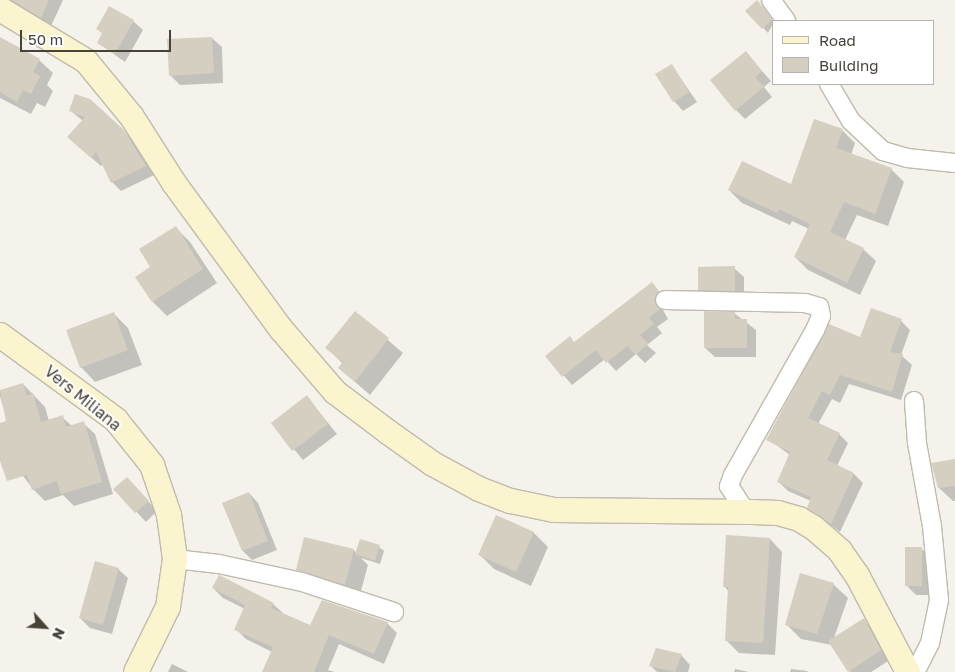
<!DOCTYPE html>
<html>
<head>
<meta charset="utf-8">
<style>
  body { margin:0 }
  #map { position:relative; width:955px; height:672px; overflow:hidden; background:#f4f2ea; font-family:"Golos Text",sans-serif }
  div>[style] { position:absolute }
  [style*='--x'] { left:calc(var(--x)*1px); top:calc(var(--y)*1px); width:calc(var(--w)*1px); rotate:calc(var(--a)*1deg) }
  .shadow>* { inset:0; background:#0003 }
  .building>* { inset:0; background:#d5cfc1 }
  .roads { filter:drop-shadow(1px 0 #bfbbad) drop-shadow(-1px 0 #bfbbad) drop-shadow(0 1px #bfbbad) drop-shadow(0 -1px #bfbbad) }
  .minor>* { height:18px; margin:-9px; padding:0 9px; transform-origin:9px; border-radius:9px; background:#fff }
  .secondary>* { height:24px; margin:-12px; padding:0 12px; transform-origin:12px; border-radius:12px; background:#faf5ce }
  span { translate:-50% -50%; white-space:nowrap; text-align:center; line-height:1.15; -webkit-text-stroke:4px #fff; paint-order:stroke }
  .street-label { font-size:16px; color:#474339 }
  .legend { position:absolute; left:772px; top:20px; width:162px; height:65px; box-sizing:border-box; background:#fff; border:1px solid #b5b4b0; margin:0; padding:6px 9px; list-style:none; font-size:15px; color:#474339 }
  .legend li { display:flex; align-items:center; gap:10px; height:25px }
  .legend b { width:25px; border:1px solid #b5b4b0 }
  .north { position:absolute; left:20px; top:602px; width:50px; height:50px; -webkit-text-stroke:4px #fff; paint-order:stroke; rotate:116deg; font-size:14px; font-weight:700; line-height:20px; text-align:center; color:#474339 }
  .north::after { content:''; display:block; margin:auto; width:18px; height:22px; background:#474339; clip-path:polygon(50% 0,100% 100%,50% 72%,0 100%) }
  .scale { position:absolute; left:20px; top:30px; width:151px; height:22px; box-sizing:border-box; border:2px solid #474339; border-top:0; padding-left:6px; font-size:15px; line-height:18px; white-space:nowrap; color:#474339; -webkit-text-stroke:4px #fff; paint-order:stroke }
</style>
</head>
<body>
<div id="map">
  <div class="shadow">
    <i style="clip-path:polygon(0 0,63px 0,51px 26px)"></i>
    <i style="clip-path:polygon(762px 6px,774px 22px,768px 33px,747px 11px)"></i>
    <i style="clip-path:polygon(133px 21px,143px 30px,125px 62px,98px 43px,103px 34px,98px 29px)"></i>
    <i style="clip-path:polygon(212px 38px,222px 47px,223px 83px,180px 85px,170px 75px)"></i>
    <i style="clip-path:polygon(0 44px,39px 60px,53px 73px,47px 85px,53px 91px,45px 107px,37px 103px,31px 114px,0 98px)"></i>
    <i style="clip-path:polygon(746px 53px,771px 81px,764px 87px,772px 97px,745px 119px,736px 110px)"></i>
    <i style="clip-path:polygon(672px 66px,697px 102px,683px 111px,674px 101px)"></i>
    <i style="clip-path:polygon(71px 111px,123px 131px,133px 140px,154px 175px,121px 191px,112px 182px,103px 164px,101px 166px,78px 146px,83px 121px)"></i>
    <i style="clip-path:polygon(842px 130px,855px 143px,851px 155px,891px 169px,904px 182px,888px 226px,857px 215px,845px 240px,863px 249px,876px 261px,860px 295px,808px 270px,795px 257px,809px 229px,792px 221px,790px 225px,742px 203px,729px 190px,791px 186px)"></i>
    <i style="clip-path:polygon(176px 228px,190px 242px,217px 283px,167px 316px,153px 302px,152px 267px)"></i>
    <i style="clip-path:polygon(734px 268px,744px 277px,744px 300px,709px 299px,699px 290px)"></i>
    <i style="clip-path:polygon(652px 284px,667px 301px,663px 310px,668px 319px,657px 327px,662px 333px,647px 345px,656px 353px,645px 363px,636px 354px,616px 371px,605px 359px,572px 385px,547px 356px,574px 343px)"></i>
    <i style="clip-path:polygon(356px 313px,403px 353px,370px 395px,339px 368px,343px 364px,327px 348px)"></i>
    <i style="clip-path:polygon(734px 313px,756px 330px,756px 357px,715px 357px,705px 348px)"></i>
    <i style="clip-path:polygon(114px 314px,128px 328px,142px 365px,95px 382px,81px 367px)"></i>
    <i style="clip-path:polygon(901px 321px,910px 330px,901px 355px,912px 365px,901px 400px,849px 384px,840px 403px,832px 399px,818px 424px,839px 434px,848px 443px,837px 466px,854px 474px,863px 483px,840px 532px,808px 507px,811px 501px,788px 491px,778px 481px,790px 455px,768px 439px,861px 339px)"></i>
    <i style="clip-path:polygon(23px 384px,45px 407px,49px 421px,62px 417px,72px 426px,83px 423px,95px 434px,113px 494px,74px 506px,63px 495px,45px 501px,33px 489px,23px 476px,0 396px,0 391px)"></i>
    <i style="clip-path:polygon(307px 397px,337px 434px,303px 460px,272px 423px)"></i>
    <i style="clip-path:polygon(955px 461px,955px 501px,953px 501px,939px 488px)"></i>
    <i style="clip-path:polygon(136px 488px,157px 511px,146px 522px,115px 489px)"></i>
    <i style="clip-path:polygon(249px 493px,258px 503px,277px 550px,252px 560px,243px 551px)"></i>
    <i style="clip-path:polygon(497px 516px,534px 533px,548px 547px,531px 586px,494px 569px,480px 555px)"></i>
    <i style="clip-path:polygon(770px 539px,782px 552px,775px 655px,739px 653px,726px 640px,729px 592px,724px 586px)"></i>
    <i style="clip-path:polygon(379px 547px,384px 551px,380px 564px,361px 558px,368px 565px,359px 598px,312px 584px,297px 569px,354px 550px,356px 553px)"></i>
    <i style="clip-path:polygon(921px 548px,931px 558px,931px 595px,916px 595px,906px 585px)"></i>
    <i style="clip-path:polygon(118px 569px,128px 578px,112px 634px,90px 628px,80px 618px)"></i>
    <i style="clip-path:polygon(833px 584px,848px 598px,834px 638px,864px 620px,873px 630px,890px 660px,871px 672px,850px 672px,832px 645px,801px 639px,787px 625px)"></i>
    <i style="clip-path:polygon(213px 588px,273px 604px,284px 614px,311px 626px,387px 623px,397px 633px,384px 664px,339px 644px,328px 670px,335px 672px,264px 672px,272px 652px,246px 639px,236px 629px,245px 609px,223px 598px)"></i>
    <i style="clip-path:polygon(681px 655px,690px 665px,688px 672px,657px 672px,650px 665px)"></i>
    <i style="clip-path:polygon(172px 664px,188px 672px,168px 672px)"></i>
    <i style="clip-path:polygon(735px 669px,749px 672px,734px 672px)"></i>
    <i style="clip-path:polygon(791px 669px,807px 671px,808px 672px,790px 672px)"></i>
  </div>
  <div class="building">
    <i style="clip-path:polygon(12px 0,49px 0,41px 18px)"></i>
    <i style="clip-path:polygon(757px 0,772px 20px,762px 29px,745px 11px)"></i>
    <i style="clip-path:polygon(109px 6px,134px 20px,115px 54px,97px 43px,102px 33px,96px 29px)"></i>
    <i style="clip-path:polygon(0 37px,40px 59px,33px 72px,40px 76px,31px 94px,23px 90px,17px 102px,0 92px)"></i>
    <i style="clip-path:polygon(212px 37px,214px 73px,169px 76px,167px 39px)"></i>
    <i style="clip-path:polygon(746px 51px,762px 71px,755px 77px,764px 87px,735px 111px,710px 80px)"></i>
    <i style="clip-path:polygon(672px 64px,689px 92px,673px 102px,655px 74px)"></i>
    <i style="clip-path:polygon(75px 94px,90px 99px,124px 130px,146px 166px,111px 183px,96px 152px,91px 158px,67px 137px,85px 117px,69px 111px)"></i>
    <i style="clip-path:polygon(814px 119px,843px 129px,836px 148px,892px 168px,875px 214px,844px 202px,830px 232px,864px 248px,847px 283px,794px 257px,810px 224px,779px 209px,777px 213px,728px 190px,742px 161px,791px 184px)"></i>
    <i style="clip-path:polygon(176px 226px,203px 269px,152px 302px,135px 277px,150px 267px,139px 249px)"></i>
    <i style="clip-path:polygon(735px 266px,735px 291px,698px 290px,698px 267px)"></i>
    <i style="clip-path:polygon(652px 282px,659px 291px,654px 300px,660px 309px,649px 318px,654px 324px,640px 335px,648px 343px,636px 355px,627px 346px,606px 363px,596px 350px,562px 377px,545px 356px,570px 336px,574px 342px)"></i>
    <i style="clip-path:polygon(871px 308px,902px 319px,890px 352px,903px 354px,892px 392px,840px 375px,830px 395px,822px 391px,808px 418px,840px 433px,827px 460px,854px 473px,831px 524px,807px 508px,811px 497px,777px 482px,790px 452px,766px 440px,829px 324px,860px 337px)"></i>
    <i style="clip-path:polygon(355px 311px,389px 338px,355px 382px,338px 368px,343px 362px,325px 348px)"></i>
    <i style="clip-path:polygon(704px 311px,735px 312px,735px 319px,747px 319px,747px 348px,704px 348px)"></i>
    <i style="clip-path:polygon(114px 312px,128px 350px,80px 368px,66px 330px)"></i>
    <i style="clip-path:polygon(23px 383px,27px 396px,33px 393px,41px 422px,63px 415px,66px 427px,84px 421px,102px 482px,61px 494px,57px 481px,32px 490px,27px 475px,7px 481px,0 461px,0 423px,6px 421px,0 390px)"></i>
    <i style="clip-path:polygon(307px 395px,328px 424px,292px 451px,271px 423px)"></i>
    <i style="clip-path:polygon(955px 459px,955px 486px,938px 488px,931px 463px)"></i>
    <i style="clip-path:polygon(127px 477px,149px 501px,135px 513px,113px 489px)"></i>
    <i style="clip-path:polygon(249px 492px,268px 541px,242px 551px,222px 503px)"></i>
    <i style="clip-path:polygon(496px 515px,534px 532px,516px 572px,478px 555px)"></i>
    <i style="clip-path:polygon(726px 535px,770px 538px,763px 643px,725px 641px,728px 587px,723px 587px)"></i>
    <i style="clip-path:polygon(304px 537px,354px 549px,345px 585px,296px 570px)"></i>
    <i style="clip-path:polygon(360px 539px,380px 545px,375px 561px,355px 554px)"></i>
    <i style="clip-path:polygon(905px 547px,922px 547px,922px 586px,905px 586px)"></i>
    <i style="clip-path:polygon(95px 561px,119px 568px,103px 625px,79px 618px)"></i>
    <i style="clip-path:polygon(800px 573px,834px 583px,817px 634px,785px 625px)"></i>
    <i style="clip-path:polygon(219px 575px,274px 603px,271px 608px,310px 625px,322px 600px,388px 622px,374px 654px,329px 635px,314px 672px,262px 672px,273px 647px,234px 630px,245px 605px,212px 588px)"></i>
    <i style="clip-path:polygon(864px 618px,881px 650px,848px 672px,828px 641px)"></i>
    <i style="clip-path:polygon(656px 648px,682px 654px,675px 672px,649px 666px)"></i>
  </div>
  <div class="roads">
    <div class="minor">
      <i style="--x:771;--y:0;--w:26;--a:54"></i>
      <i style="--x:829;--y:84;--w:43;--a:59.3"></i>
      <i style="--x:851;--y:121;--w:44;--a:43.2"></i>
      <i style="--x:883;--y:151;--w:25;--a:16"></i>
      <i style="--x:907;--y:158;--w:48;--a:5.9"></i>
      <i style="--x:665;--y:300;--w:140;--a:1.2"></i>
      <i style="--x:805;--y:303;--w:15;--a:16"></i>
      <i style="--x:819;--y:307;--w:9;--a:77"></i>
      <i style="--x:821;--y:316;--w:15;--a:113"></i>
      <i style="--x:815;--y:330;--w:167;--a:119.5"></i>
      <i style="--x:733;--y:475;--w:12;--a:110"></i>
      <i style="--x:729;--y:486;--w:31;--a:57"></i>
      <i style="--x:914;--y:401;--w:42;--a:85.9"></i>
      <i style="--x:917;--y:443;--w:84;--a:79.8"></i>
      <i style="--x:932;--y:526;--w:74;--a:84.6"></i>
      <i style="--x:939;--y:600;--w:44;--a:101.8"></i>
      <i style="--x:930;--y:643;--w:33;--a:117"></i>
      <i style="--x:175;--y:559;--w:44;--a:6.5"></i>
      <i style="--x:219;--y:564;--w:85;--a:12.2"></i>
      <i style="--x:302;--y:582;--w:97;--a:18.1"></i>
    </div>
    <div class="secondary">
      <i style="--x:0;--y:9;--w:100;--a:31.2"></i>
      <i style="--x:86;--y:61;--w:72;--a:50.6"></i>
      <i style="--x:132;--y:117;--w:78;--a:57.5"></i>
      <i style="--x:174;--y:183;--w:181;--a:53.8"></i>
      <i style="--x:281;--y:329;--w:83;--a:49.4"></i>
      <i style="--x:335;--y:392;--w:66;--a:37"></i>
      <i style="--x:388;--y:432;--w:55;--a:35.4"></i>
      <i style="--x:433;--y:464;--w:52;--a:28.5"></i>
      <i style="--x:479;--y:489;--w:34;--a:21"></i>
      <i style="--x:511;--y:501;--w:44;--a:11.8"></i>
      <i style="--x:554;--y:510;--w:198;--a:0.6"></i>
      <i style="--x:752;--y:512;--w:26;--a:2"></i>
      <i style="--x:778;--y:513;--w:22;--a:16"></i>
      <i style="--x:799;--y:519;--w:17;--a:31"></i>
      <i style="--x:814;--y:528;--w:35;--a:41"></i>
      <i style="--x:840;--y:551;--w:29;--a:55"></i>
      <i style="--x:857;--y:575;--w:110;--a:62.3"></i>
      <i style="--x:0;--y:335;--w:144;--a:36.2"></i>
      <i style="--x:116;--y:420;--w:58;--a:51.3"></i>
      <i style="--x:152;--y:465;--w:53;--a:71.2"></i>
      <i style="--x:169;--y:515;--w:44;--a:82.2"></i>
      <i style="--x:175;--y:559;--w:49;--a:98.3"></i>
      <i style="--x:168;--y:607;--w:72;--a:116.2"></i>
    </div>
  </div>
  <div class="street-label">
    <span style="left:83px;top:398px;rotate:39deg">Vers Miliana</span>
  </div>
  <ul class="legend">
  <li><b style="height:6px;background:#faf5ce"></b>Road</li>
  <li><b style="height:14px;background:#d5cfc1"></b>Building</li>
  </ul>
  <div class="north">N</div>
  <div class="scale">50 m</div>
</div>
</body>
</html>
